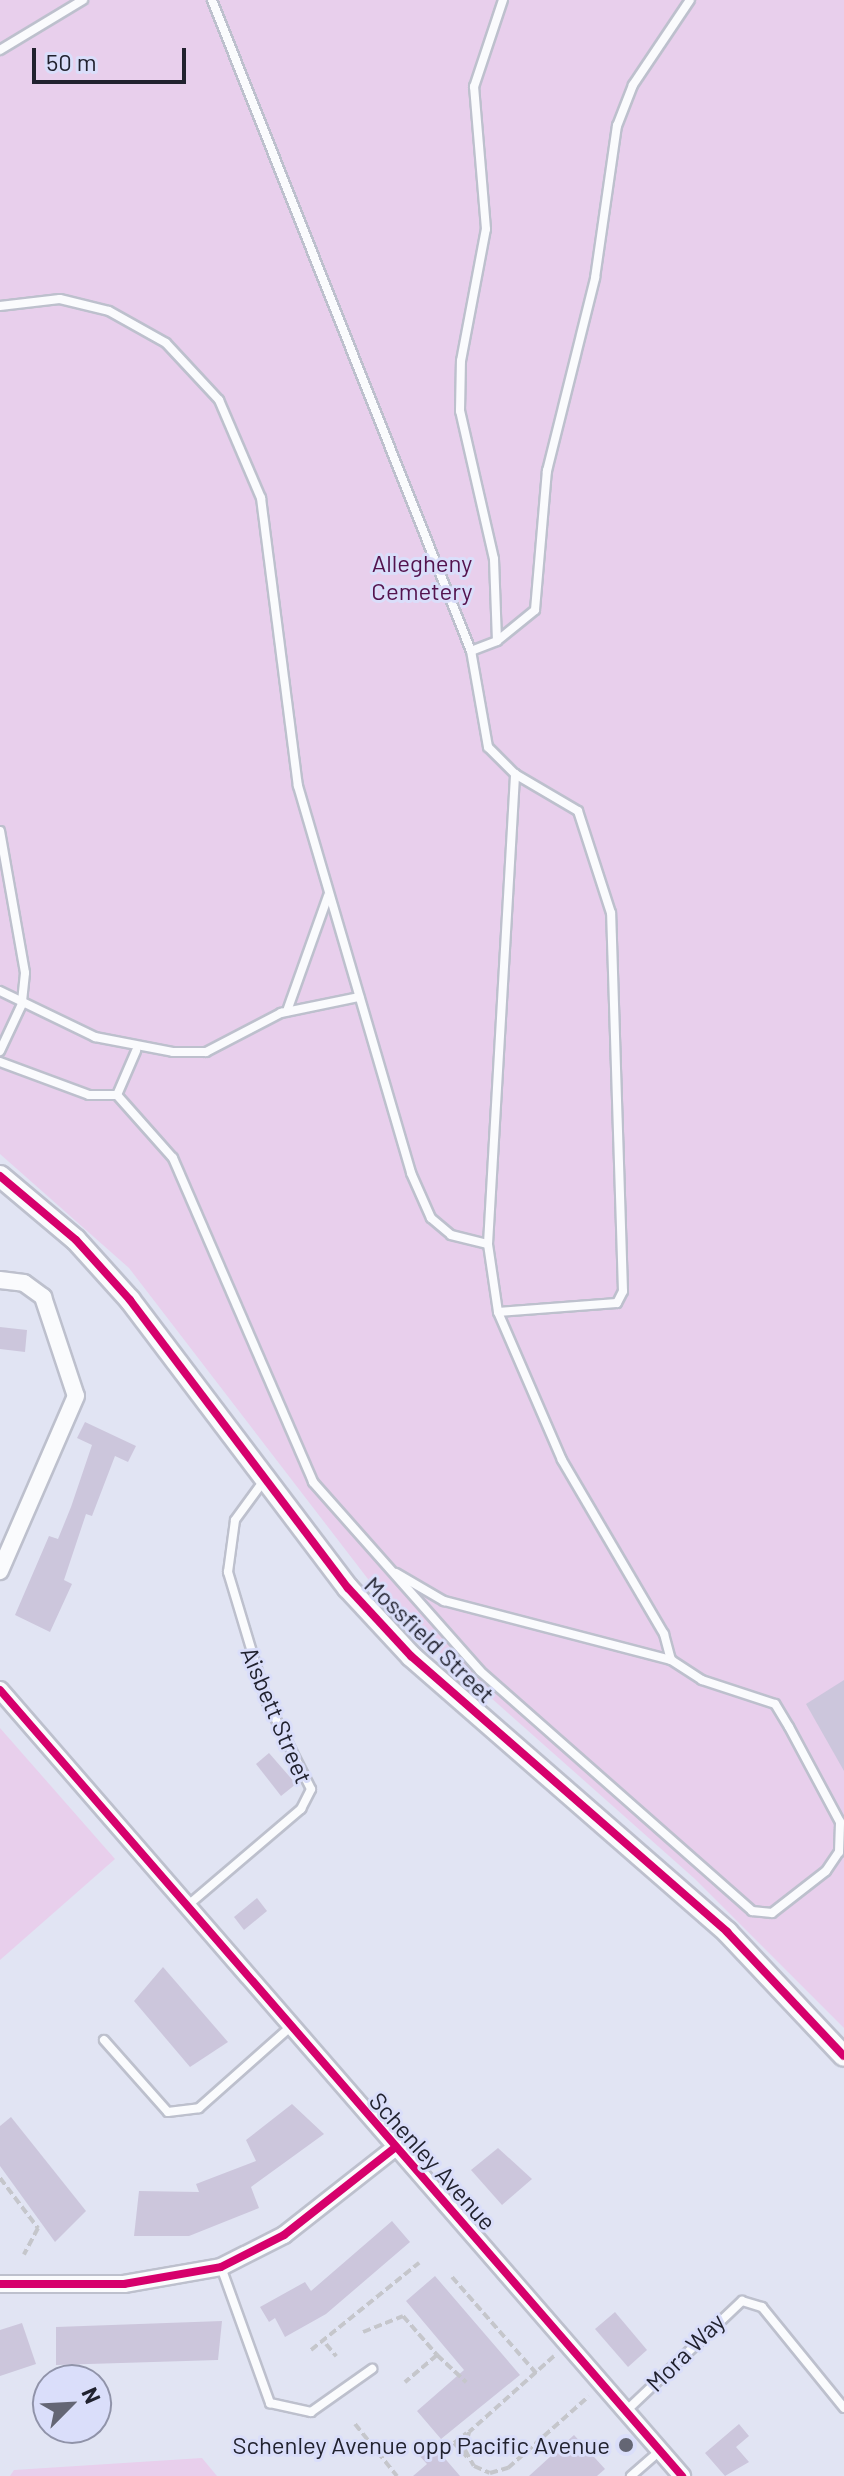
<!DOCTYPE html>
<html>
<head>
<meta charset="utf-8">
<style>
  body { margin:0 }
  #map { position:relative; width:844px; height:2476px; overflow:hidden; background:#e1e4f3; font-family:Barlow,sans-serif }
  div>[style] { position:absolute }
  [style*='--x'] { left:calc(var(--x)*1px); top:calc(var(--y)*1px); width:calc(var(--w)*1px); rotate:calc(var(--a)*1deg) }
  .green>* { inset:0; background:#e8cfec }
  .building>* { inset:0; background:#ccc6dc }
  .path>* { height:4px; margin-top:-2px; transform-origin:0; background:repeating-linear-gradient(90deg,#c5c6cb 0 8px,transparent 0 12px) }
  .roads { filter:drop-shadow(2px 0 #bdc0cd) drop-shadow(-2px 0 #bdc0cd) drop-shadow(0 2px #bdc0cd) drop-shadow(0 -2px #bdc0cd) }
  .service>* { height:8px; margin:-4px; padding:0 4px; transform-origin:4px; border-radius:4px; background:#fafbfd }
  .minor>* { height:16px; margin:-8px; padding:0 8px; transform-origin:8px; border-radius:8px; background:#fafbfd }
  .tertiary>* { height:20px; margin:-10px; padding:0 10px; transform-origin:10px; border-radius:10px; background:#fafbfd }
  .cycleway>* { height:8px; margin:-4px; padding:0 4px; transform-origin:4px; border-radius:4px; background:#d6006c }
  .dots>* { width:22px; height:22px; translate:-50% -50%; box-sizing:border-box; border:4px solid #dadefa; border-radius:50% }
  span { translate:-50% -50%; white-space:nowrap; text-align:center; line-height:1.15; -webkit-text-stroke:6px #dadefa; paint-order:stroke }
  .park-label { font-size:24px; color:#53134e }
  .street-label { font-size:24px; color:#21222f }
  .poi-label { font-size:24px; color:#21222f }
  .right { translate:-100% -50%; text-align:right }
  .north { position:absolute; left:32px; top:2364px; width:80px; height:80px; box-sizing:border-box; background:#dadefa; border:2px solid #9093a9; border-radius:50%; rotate:66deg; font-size:22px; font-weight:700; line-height:32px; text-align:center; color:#21222f }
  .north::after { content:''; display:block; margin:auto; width:28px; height:36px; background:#646674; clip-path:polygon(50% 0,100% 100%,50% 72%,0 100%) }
  .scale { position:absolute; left:32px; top:48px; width:154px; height:36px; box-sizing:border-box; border:4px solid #21222f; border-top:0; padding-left:10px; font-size:24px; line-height:28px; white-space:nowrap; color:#21222f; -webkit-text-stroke:6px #dadefa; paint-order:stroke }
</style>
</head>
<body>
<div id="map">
  <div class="green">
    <i style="clip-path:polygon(0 0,844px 0,844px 2028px,695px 1879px,391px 1609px,129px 1268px,0 1154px)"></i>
    <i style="clip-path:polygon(0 1728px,115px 1859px,0 1960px)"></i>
    <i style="clip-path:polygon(202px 2458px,217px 2476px,10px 2476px,14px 2470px)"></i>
  </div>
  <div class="building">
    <i style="clip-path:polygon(0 1327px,27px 1330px,25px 1352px,0 1349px)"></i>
    <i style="clip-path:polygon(85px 1422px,136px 1446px,128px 1462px,115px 1456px,92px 1516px,86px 1514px,64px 1580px,72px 1584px,50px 1632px,15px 1615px,49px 1536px,58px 1539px,71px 1507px,92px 1445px,77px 1438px)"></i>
    <i style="clip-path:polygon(844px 1680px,844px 1771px,806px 1704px)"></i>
    <i style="clip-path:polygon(269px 1753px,296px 1784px,281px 1796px,256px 1764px)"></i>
    <i style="clip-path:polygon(257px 1898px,267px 1911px,244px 1930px,234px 1917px)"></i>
    <i style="clip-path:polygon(163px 1967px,228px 2042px,190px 2067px,134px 2001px)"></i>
    <i style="clip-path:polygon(292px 2104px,324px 2134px,251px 2187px,259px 2208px,189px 2236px,134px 2236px,139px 2191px,199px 2192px,196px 2184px,256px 2161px,246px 2140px)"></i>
    <i style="clip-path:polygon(11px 2117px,86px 2211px,55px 2242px,0 2166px,0 2126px)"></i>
    <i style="clip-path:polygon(498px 2148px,532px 2179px,502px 2205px,471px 2170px)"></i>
    <i style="clip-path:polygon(392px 2221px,410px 2242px,326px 2314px,285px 2337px,275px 2318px,269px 2322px,260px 2307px,305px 2282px,311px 2291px)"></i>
    <i style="clip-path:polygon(435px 2276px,520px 2375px,441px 2439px,417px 2411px,464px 2370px,406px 2301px)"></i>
    <i style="clip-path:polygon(615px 2312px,647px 2350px,628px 2367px,595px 2329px)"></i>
    <i style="clip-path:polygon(222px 2321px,218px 2360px,56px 2365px,56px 2327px)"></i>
    <i style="clip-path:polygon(22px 2323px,36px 2364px,0 2376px,0 2330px)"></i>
    <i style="clip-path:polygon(739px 2424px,749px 2436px,736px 2447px,749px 2462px,725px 2476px,705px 2453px)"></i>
    <i style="clip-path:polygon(574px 2435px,605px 2469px,597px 2476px,529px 2476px)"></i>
    <i style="clip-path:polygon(429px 2440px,460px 2476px,413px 2476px,427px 2464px,416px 2452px)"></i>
  </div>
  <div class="path">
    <i style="--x:0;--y:2178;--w:63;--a:52.8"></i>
    <i style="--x:38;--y:2228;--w:30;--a:118"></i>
    <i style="--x:452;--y:2277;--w:128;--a:48.8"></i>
    <i style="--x:363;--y:2332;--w:43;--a:-21.8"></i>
    <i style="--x:403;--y:2316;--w:52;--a:48.9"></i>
    <i style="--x:437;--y:2355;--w:42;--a:139.8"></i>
    <i style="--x:326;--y:2344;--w:16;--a:50"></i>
    <i style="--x:311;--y:2350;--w:139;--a:-38.9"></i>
    <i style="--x:437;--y:2355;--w:40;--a:43"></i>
    <i style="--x:554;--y:2356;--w:114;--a:138.2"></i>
    <i style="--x:469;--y:2432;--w:18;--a:103"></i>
    <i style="--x:465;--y:2450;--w:18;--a:61"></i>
    <i style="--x:474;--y:2466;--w:17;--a:24"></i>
    <i style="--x:490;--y:2473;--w:19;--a:-16"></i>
    <i style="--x:508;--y:2468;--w:108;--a:-41.6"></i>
    <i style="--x:355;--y:2424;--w:67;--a:51.1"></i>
    <i style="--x:467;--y:2457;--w:19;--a:-133"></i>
    <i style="--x:454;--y:2443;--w:16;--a:-38"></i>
  </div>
  <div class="roads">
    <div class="service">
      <i style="--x:0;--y:50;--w:97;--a:-31.1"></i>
      <i style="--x:0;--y:306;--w:60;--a:-6.7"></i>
      <i style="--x:60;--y:299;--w:50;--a:13.8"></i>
      <i style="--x:109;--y:311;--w:65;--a:29.3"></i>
      <i style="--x:166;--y:343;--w:78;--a:47.1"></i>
      <i style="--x:219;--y:400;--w:107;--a:66.8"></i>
      <i style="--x:261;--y:498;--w:290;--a:82.7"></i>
      <i style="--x:298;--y:786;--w:403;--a:73.7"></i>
      <i style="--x:411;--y:1173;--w:49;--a:66"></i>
      <i style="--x:431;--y:1218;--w:26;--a:40"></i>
      <i style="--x:451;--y:1235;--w:38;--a:14"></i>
      <i style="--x:497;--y:641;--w:82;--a:-92.1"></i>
      <i style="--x:494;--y:559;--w:152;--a:-102.9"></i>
      <i style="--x:460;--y:411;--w:50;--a:-88.9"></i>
      <i style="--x:461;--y:361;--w:134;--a:-79.3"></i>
      <i style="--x:486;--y:229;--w:143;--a:-94.8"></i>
      <i style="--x:474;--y:87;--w:92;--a:-71.6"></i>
      <i style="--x:471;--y:651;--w:28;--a:-21"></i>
      <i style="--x:497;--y:641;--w:49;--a:-39.2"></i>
      <i style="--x:535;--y:610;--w:140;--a:-85.1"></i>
      <i style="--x:547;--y:471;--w:199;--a:-76"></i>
      <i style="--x:595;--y:278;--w:154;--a:-81.8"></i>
      <i style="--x:617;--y:126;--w:44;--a:-68.7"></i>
      <i style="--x:633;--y:85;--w:102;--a:-56.2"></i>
      <i style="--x:0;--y:831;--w:144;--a:80"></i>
      <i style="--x:25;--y:973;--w:31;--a:96"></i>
      <i style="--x:22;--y:1004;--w:52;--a:115.1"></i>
      <i style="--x:0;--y:991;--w:106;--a:25.8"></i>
      <i style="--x:95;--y:1037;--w:79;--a:10.9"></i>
      <i style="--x:173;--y:1052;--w:33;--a:0"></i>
      <i style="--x:206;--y:1052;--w:85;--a:-27.5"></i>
      <i style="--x:281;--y:1013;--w:80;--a:-11.6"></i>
      <i style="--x:287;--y:1011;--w:122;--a:-70.4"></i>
      <i style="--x:0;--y:1062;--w:95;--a:20.3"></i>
      <i style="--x:89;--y:1095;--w:28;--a:0"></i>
      <i style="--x:117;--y:1095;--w:84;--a:48.4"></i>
      <i style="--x:173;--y:1158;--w:353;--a:66.6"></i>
      <i style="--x:313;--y:1482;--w:252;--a:48.5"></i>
      <i style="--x:480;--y:1671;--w:363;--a:41.4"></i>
      <i style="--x:752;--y:1911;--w:20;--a:6"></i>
      <i style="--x:772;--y:1913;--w:68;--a:-37.9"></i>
      <i style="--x:826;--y:1871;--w:23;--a:-56"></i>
      <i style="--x:839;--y:1852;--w:30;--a:-88"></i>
      <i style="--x:840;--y:1822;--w:108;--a:-118.2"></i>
      <i style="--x:789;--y:1727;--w:27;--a:-121"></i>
      <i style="--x:775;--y:1704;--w:77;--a:-161.8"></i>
      <i style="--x:702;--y:1680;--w:37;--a:-147"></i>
      <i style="--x:671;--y:1660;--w:27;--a:-105"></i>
      <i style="--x:664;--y:1634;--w:202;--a:-120.4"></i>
      <i style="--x:562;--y:1460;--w:161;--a:-113.4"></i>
      <i style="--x:498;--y:1312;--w:69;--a:-98.4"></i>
      <i style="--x:488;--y:1244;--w:471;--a:-86.7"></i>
      <i style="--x:515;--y:774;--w:38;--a:-135"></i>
      <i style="--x:488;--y:747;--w:97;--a:-100"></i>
      <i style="--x:471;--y:651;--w:701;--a:-111.7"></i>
      <i style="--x:117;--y:1095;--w:48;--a:-66.6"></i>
      <i style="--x:498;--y:1312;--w:119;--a:-4.3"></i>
      <i style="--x:617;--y:1303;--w:13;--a:-63"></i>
      <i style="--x:623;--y:1291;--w:378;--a:-91.8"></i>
      <i style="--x:611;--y:913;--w:107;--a:-107.9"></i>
      <i style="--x:578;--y:811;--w:73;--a:-149.6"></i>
      <i style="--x:396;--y:1573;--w:56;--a:30.3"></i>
      <i style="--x:444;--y:1601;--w:235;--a:14.6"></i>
      <i style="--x:187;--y:1906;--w:150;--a:-40.4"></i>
      <i style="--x:301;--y:1809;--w:22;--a:-63"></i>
      <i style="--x:311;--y:1789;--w:97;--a:-116.8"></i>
      <i style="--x:267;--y:1702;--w:136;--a:-106.7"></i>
      <i style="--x:228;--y:1572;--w:52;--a:-82.3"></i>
      <i style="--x:235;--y:1520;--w:51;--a:-53.8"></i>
      <i style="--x:104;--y:2040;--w:96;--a:48.4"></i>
      <i style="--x:168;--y:2112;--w:31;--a:-7"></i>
      <i style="--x:199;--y:2108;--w:119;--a:-41.6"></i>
      <i style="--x:221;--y:2267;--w:145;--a:70.2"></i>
      <i style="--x:270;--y:2403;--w:42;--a:12.4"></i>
      <i style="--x:311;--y:2412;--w:75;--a:-35.2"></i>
      <i style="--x:626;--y:2411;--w:160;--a:-43.5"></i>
      <i style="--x:742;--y:2301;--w:21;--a:17"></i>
      <i style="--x:762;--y:2307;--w:130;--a:50.9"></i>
      <i style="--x:631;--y:2476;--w:38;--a:-41"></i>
    </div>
    <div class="minor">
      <i style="--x:0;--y:1280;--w:24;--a:7"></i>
      <i style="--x:24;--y:1283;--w:24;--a:36"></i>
      <i style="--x:43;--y:1297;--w:104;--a:71.6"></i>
      <i style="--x:76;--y:1396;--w:191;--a:113.5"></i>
      <i style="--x:0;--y:1690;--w:1041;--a:49.05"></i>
      <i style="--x:0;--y:2284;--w:124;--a:0"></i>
      <i style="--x:124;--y:2284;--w:98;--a:-9.9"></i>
      <i style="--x:221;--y:2267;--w:71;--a:-26.9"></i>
      <i style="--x:284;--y:2235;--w:142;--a:-38.2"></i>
    </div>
    <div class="tertiary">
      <i style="--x:0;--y:1176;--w:99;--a:40.1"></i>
      <i style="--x:76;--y:1240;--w:81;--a:48"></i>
      <i style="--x:130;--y:1300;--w:361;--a:52.9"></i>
      <i style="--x:348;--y:1588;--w:93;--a:47.2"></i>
      <i style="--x:411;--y:1656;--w:420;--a:41.1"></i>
      <i style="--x:727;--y:1932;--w:170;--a:46.7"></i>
    </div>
  </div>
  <div class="cycleway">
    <i style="--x:0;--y:1176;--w:99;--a:40.1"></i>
    <i style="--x:76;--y:1240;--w:81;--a:48"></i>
    <i style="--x:130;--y:1300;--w:361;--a:52.9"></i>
    <i style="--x:348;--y:1588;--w:93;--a:47.2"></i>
    <i style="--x:411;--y:1656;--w:420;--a:41.1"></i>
    <i style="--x:727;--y:1932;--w:170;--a:46.7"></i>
    <i style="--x:0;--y:1690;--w:1041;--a:49.05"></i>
    <i style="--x:0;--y:2284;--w:124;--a:0"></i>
    <i style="--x:124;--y:2284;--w:98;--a:-9.9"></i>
    <i style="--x:221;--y:2267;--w:71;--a:-26.9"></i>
    <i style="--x:284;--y:2235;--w:142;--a:-38.2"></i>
  </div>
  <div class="dots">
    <i style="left:626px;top:2445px;background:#646674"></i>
  </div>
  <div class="park-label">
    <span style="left:422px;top:577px">Allegheny<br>Cemetery</span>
  </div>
  <div class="street-label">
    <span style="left:430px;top:1639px;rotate:44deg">Mossfield Street</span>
    <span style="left:277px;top:1715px;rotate:67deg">Aisbett Street</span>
    <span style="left:433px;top:2161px;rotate:48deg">Schenley Avenue</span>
    <span style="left:685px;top:2352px;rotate:-45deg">Mora Way</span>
  </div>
  <div class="poi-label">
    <span class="right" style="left:610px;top:2445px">Schenley Avenue opp Pacific Avenue</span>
  </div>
  <div class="north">N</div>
  <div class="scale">50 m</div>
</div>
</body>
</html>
